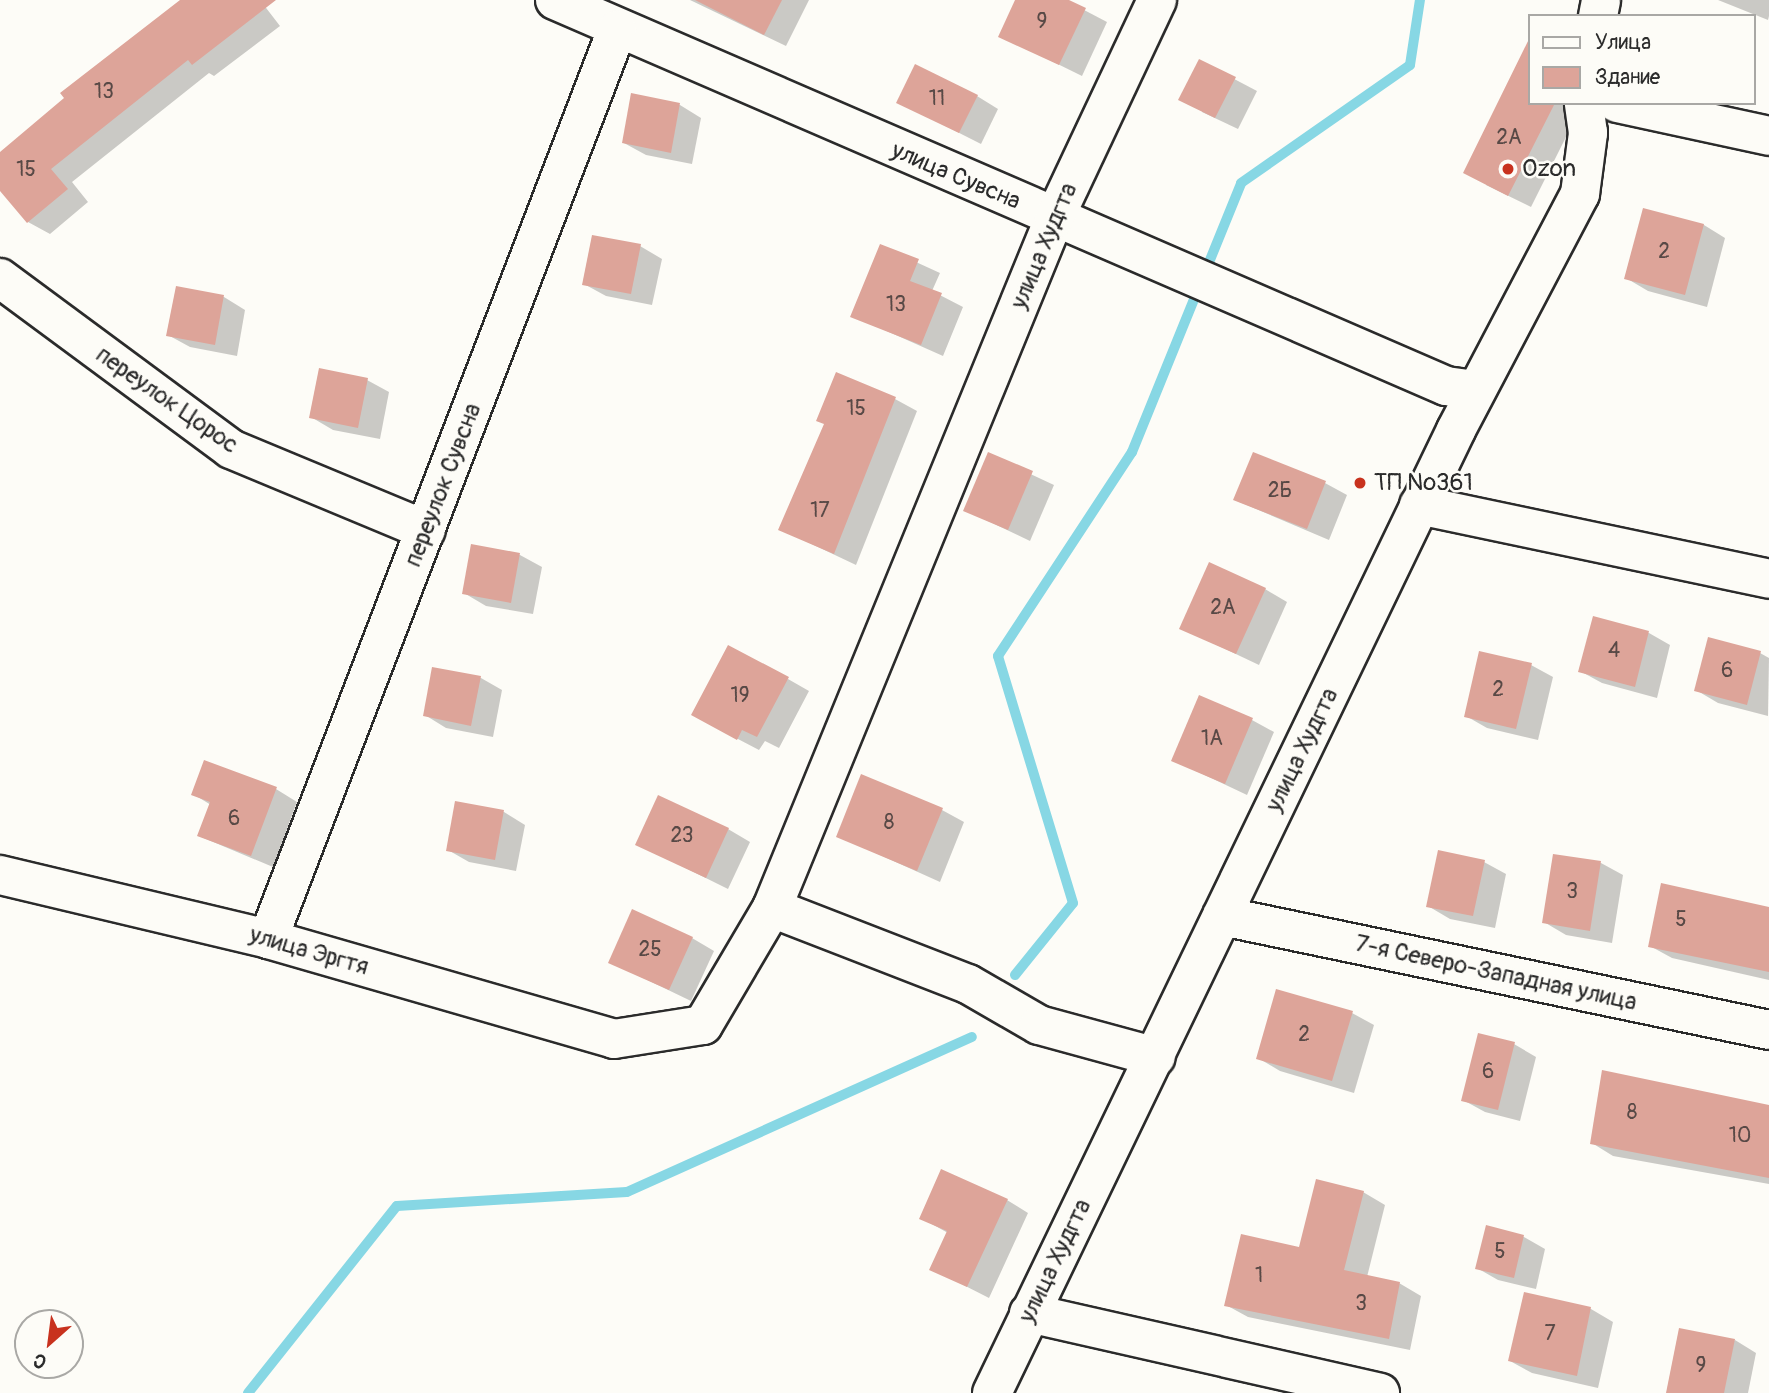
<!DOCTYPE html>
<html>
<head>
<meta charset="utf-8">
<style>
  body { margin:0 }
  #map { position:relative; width:1769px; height:1393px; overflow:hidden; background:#fdfcf7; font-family:Pangolin,sans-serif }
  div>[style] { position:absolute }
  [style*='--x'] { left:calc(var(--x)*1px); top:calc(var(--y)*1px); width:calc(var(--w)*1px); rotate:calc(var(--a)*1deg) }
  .shadow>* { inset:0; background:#0003 }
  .stream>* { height:10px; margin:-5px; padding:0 5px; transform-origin:5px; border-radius:5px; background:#87d7e4 }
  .building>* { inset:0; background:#dda499 }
  .roads { filter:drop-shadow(2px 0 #2b2b2b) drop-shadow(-2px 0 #2b2b2b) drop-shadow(0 2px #2b2b2b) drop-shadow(0 -2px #2b2b2b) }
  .minor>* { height:38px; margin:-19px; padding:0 19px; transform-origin:19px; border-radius:19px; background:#fdfcf7 }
  .dots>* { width:19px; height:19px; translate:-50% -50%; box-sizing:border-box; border:4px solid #fdfcf7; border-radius:50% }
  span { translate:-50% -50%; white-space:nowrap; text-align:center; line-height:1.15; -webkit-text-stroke:5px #fdfcf7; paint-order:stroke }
  .number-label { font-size:21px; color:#584946 }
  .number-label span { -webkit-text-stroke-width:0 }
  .poi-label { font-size:24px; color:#2b2b2b }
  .left { translate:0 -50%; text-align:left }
  .street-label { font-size:24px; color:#2b2b2b }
  .legend { position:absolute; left:1528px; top:14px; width:228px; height:91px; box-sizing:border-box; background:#fdfcf7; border:2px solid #a9a8a5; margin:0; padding:9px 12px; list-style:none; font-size:21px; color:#2b2b2b }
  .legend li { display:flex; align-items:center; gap:14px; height:35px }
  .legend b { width:35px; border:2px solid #a9a8a5 }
  .north { position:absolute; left:14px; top:1309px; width:70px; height:70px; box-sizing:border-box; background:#fdfcf7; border:2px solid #a9a8a5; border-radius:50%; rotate:208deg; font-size:19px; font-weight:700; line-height:28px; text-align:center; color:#2b2b2b }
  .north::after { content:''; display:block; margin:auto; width:24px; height:32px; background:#c8321e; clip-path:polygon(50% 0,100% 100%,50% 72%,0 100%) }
</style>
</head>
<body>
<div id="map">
  <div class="shadow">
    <i style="clip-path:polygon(183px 0,260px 0,280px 26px,214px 76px,209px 73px,72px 182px,88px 202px,50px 234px,28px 222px,0 188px,0 154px)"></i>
    <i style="clip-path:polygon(690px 0,809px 0,786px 46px)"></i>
    <i style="clip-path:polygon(1017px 0,1065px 0,1107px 22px,1082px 76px,1001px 36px)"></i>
    <i style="clip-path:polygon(1718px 0,1769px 0,1769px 16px,1768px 20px)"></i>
    <i style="clip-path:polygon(1200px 61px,1257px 91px,1238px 129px,1202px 112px)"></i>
    <i style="clip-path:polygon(1512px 78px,1529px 87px,1529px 103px,1561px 103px,1578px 113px,1531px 207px,1486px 185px)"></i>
    <i style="clip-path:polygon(633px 96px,680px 105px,701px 118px,692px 164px,646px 155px,624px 143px)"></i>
    <i style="clip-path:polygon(977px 96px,998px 109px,981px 144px,898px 102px)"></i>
    <i style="clip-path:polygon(1645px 210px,1704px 225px,1725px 238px,1707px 307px,1648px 291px,1626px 278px)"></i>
    <i style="clip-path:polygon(640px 246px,662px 259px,652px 305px,606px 296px,584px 284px)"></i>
    <i style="clip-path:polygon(881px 246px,940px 273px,932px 291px,963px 307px,943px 356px,853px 316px)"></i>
    <i style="clip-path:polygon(177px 288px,224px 297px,245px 310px,237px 356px,190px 347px,168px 335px)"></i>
    <i style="clip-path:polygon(367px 380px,389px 392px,380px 439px,333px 430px,311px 417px)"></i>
    <i style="clip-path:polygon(895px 399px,917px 411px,856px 565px,780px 529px)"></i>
    <i style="clip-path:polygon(988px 454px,1054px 485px,1030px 541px,965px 510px)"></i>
    <i style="clip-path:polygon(1325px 483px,1347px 495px,1329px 540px,1235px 500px)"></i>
    <i style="clip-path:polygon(473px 546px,520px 555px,542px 567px,533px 614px,486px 606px,464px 593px)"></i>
    <i style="clip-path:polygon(1265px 589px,1287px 602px,1259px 665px,1181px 628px)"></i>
    <i style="clip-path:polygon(1594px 618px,1649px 633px,1670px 645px,1657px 698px,1602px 683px,1580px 671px)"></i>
    <i style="clip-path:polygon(1760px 653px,1769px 658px,1768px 716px,1718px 703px,1696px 690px)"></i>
    <i style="clip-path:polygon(1531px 665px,1553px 677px,1538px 740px,1487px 728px,1466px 716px)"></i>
    <i style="clip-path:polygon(433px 669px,481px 678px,502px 690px,493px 737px,446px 728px,425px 715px)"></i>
    <i style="clip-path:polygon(788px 679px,809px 691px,779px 748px,765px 741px,759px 750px,715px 727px)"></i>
    <i style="clip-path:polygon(1252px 720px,1274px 732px,1247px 795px,1173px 760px)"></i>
    <i style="clip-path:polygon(276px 789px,297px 802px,273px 867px,199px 836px,211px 805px,193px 794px)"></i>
    <i style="clip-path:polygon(457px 803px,504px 812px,525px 825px,516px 871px,469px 862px,448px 850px)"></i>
    <i style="clip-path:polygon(942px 810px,964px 822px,940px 882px,838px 836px)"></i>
    <i style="clip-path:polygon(728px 829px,750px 842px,728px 889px,637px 844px)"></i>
    <i style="clip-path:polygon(1555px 856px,1601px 863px,1623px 875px,1612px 943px,1566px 935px,1544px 922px)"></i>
    <i style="clip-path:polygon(1484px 862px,1506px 874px,1495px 928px,1450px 919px,1428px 906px)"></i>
    <i style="clip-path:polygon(1769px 909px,1769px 980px,1672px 958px,1650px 946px)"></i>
    <i style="clip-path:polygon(692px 938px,714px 951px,691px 1001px,610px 962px)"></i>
    <i style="clip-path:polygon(1352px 1013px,1374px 1025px,1354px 1093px,1280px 1071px,1258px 1058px)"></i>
    <i style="clip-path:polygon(1514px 1044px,1536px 1057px,1520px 1121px,1485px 1112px,1463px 1100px)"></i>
    <i style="clip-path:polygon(1769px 1106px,1769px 1184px,1613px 1156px,1592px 1143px)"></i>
    <i style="clip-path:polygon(1363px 1192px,1385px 1205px,1367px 1277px,1399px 1283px,1421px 1296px,1410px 1350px,1248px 1317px,1226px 1305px,1300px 1249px)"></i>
    <i style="clip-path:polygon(1007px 1200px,1028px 1213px,989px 1298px,932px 1269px,948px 1233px,921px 1218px)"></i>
    <i style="clip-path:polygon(1487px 1227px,1524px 1237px,1545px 1249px,1536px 1289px,1498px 1280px,1477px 1268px)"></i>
    <i style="clip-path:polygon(1525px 1294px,1591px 1309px,1613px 1322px,1598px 1388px,1532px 1373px,1510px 1361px)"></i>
    <i style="clip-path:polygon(1735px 1340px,1756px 1353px,1748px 1393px,1668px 1393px)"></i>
  </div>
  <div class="stream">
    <i style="--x:1015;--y:975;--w:92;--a:-51.1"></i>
    <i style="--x:1073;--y:903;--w:258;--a:-106.9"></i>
    <i style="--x:998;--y:656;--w:244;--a:-56.7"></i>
    <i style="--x:1132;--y:452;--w:290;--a:-67.9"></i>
    <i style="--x:1241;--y:183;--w:206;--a:-34.9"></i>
    <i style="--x:1410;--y:65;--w:66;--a:-81.3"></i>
    <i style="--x:248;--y:1393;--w:239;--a:-51.5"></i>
    <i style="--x:397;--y:1206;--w:230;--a:-3.5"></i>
    <i style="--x:627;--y:1192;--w:378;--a:-24.2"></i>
  </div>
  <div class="building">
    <i style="clip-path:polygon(180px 0,276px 0,192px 65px,188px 60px,51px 169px,68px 189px,27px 223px,0 191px,0 152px,64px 98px,60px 93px)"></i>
    <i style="clip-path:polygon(695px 0,782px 0,764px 35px)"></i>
    <i style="clip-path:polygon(1015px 0,1069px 0,1086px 8px,1059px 65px,998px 37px)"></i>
    <i style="clip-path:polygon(1529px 39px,1529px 103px,1555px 103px,1508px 196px,1463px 173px)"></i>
    <i style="clip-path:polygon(1199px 59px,1236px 77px,1215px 118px,1178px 100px)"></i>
    <i style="clip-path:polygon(915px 64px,978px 95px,959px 133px,896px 103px)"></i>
    <i style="clip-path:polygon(631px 93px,680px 103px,671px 153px,622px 143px)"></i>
    <i style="clip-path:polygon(1643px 208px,1704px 224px,1685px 295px,1624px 279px)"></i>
    <i style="clip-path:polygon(592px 235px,641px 244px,631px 294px,582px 285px)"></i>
    <i style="clip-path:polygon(880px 244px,919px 259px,910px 281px,942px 293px,921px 345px,850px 317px)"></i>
    <i style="clip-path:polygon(176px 286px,224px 295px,215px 345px,166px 336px)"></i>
    <i style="clip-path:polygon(319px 368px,368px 378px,358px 428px,309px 418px)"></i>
    <i style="clip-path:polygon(836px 372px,896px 397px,834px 554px,778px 530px,824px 424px,816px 421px)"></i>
    <i style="clip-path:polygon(988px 452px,1033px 471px,1008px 530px,963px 511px)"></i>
    <i style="clip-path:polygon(1253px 452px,1326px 481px,1307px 529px,1233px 500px)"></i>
    <i style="clip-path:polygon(471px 544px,520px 553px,511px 603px,462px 594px)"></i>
    <i style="clip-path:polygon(1209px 562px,1266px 588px,1236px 654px,1179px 629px)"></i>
    <i style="clip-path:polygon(1593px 616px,1649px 631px,1635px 687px,1578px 672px)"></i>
    <i style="clip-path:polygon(1708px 637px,1761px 651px,1747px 705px,1694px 691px)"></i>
    <i style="clip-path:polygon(728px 645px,789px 677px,757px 737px,742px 730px,737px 740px,691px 715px)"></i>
    <i style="clip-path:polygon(1479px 651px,1532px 663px,1516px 729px,1464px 717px)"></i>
    <i style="clip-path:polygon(432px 667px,481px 676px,471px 726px,423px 716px)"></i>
    <i style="clip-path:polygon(1199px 695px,1253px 718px,1225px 784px,1171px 761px)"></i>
    <i style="clip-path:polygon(204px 760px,277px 787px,251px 856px,197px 836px,210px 802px,191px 795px)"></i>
    <i style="clip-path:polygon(861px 774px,943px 808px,917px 871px,836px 837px)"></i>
    <i style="clip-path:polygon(658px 795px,729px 828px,706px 878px,635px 845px)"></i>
    <i style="clip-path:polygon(455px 801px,504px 810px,495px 860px,446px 851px)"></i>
    <i style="clip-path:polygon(1438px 850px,1485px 860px,1473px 916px,1426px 907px)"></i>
    <i style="clip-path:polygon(1553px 854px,1601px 861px,1590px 931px,1542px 923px)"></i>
    <i style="clip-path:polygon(1661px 883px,1769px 907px,1769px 972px,1648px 947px)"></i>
    <i style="clip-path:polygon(632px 909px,693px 937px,669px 990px,608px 963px)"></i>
    <i style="clip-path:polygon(1276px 989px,1353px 1011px,1332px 1081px,1256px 1059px)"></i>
    <i style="clip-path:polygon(1478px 1033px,1515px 1042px,1498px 1110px,1461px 1101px)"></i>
    <i style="clip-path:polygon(1602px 1070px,1769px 1105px,1769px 1178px,1590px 1144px)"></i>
    <i style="clip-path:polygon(941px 1169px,1008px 1199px,967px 1287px,929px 1270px,947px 1231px,919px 1219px)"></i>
    <i style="clip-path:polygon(1316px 1179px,1364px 1191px,1344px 1270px,1400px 1282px,1389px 1339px,1224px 1306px,1241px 1234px,1299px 1247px)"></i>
    <i style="clip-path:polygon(1486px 1225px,1524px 1235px,1514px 1278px,1475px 1269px)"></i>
    <i style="clip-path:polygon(1524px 1292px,1591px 1307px,1577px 1376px,1508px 1361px)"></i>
    <i style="clip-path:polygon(1679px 1328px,1735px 1339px,1724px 1393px,1666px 1393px)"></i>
  </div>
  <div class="roads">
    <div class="minor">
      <i style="--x:555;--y:0;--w:971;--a:23.42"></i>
      <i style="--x:1446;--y:386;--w:30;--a:8"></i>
      <i style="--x:1598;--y:16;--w:16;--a:-79"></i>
      <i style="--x:1617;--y:103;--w:156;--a:12.2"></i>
      <i style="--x:0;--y:278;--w:287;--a:36.5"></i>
      <i style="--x:231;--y:449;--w:211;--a:22.6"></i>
      <i style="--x:1419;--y:505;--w:358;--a:11.9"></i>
      <i style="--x:0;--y:875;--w:276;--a:13.4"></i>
      <i style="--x:268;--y:939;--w:360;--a:16.1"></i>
      <i style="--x:614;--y:1039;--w:90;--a:-8.9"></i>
      <i style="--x:703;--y:1025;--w:136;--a:-59.5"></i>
      <i style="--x:772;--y:908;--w:744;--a:-67.74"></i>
      <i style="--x:1054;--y:219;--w:242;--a:-64.8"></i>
      <i style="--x:772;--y:908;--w:210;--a:21.2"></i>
      <i style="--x:968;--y:984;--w:82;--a:30"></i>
      <i style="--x:1039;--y:1025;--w:121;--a:15.3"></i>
      <i style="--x:1222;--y:916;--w:559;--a:11.77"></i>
      <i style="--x:268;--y:939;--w:974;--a:-69"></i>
      <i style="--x:1029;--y:1313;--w:360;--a:12.8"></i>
      <i style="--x:992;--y:1393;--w:1069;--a:-64.27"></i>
      <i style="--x:1456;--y:430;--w:267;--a:-62.3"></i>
      <i style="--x:1580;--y:194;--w:62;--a:-82.5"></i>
      <i style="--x:1588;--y:133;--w:30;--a:-98"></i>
    </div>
  </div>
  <div class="dots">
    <i style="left:1508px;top:169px;background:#c8321e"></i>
    <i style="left:1360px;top:483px;background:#c8321e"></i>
  </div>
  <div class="number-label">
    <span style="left:1042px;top:22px">9</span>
    <span style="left:104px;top:92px">13</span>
    <span style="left:937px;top:99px">11</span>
    <span style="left:1509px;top:138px">2А</span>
    <span style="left:26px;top:170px">15</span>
    <span style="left:1664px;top:252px">2</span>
    <span style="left:896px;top:305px">13</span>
    <span style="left:856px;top:409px">15</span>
    <span style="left:1280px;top:491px">2Б</span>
    <span style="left:820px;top:511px">17</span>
    <span style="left:1223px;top:608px">2А</span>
    <span style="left:1614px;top:651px">4</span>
    <span style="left:1727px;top:671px">6</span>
    <span style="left:1498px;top:690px">2</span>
    <span style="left:740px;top:696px">19</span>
    <span style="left:1212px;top:739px">1А</span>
    <span style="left:234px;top:819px">6</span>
    <span style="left:889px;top:823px">8</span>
    <span style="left:682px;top:836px">23</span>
    <span style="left:1572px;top:892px">3</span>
    <span style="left:1681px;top:920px">5</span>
    <span style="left:650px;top:950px">25</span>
    <span style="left:1304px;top:1035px">2</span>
    <span style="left:1488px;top:1072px">6</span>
    <span style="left:1632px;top:1113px">8</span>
    <span style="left:1740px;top:1136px">10</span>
    <span style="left:1500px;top:1252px">5</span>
    <span style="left:1259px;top:1276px">1</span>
    <span style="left:1361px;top:1304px">3</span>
    <span style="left:1550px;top:1334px">7</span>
    <span style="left:1701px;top:1366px">9</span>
  </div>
  <div class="poi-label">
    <span class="left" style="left:1522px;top:169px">Ozon</span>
    <span class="left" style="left:1374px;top:483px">ТП №361</span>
  </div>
  <div class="street-label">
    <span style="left:956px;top:176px;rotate:23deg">улица Сувсна</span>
    <span style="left:1044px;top:246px;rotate:-67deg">улица Худгта</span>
    <span style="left:167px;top:400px;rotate:35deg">переулок Цорос</span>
    <span style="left:443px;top:485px;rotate:-69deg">переулок Сувсна</span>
    <span style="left:1302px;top:750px;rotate:-64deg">улица Худгта</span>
    <span style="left:309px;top:951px;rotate:16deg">улица Эргтя</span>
    <span style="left:1496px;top:973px;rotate:12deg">7-я Северо-Западная улица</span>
    <span style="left:1055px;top:1261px;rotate:-64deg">улица Худгта</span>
  </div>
  <ul class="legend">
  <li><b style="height:9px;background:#fdfcf7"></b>Улица</li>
  <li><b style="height:19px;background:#dda499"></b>Здание</li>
  </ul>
  <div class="north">С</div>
</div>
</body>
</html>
